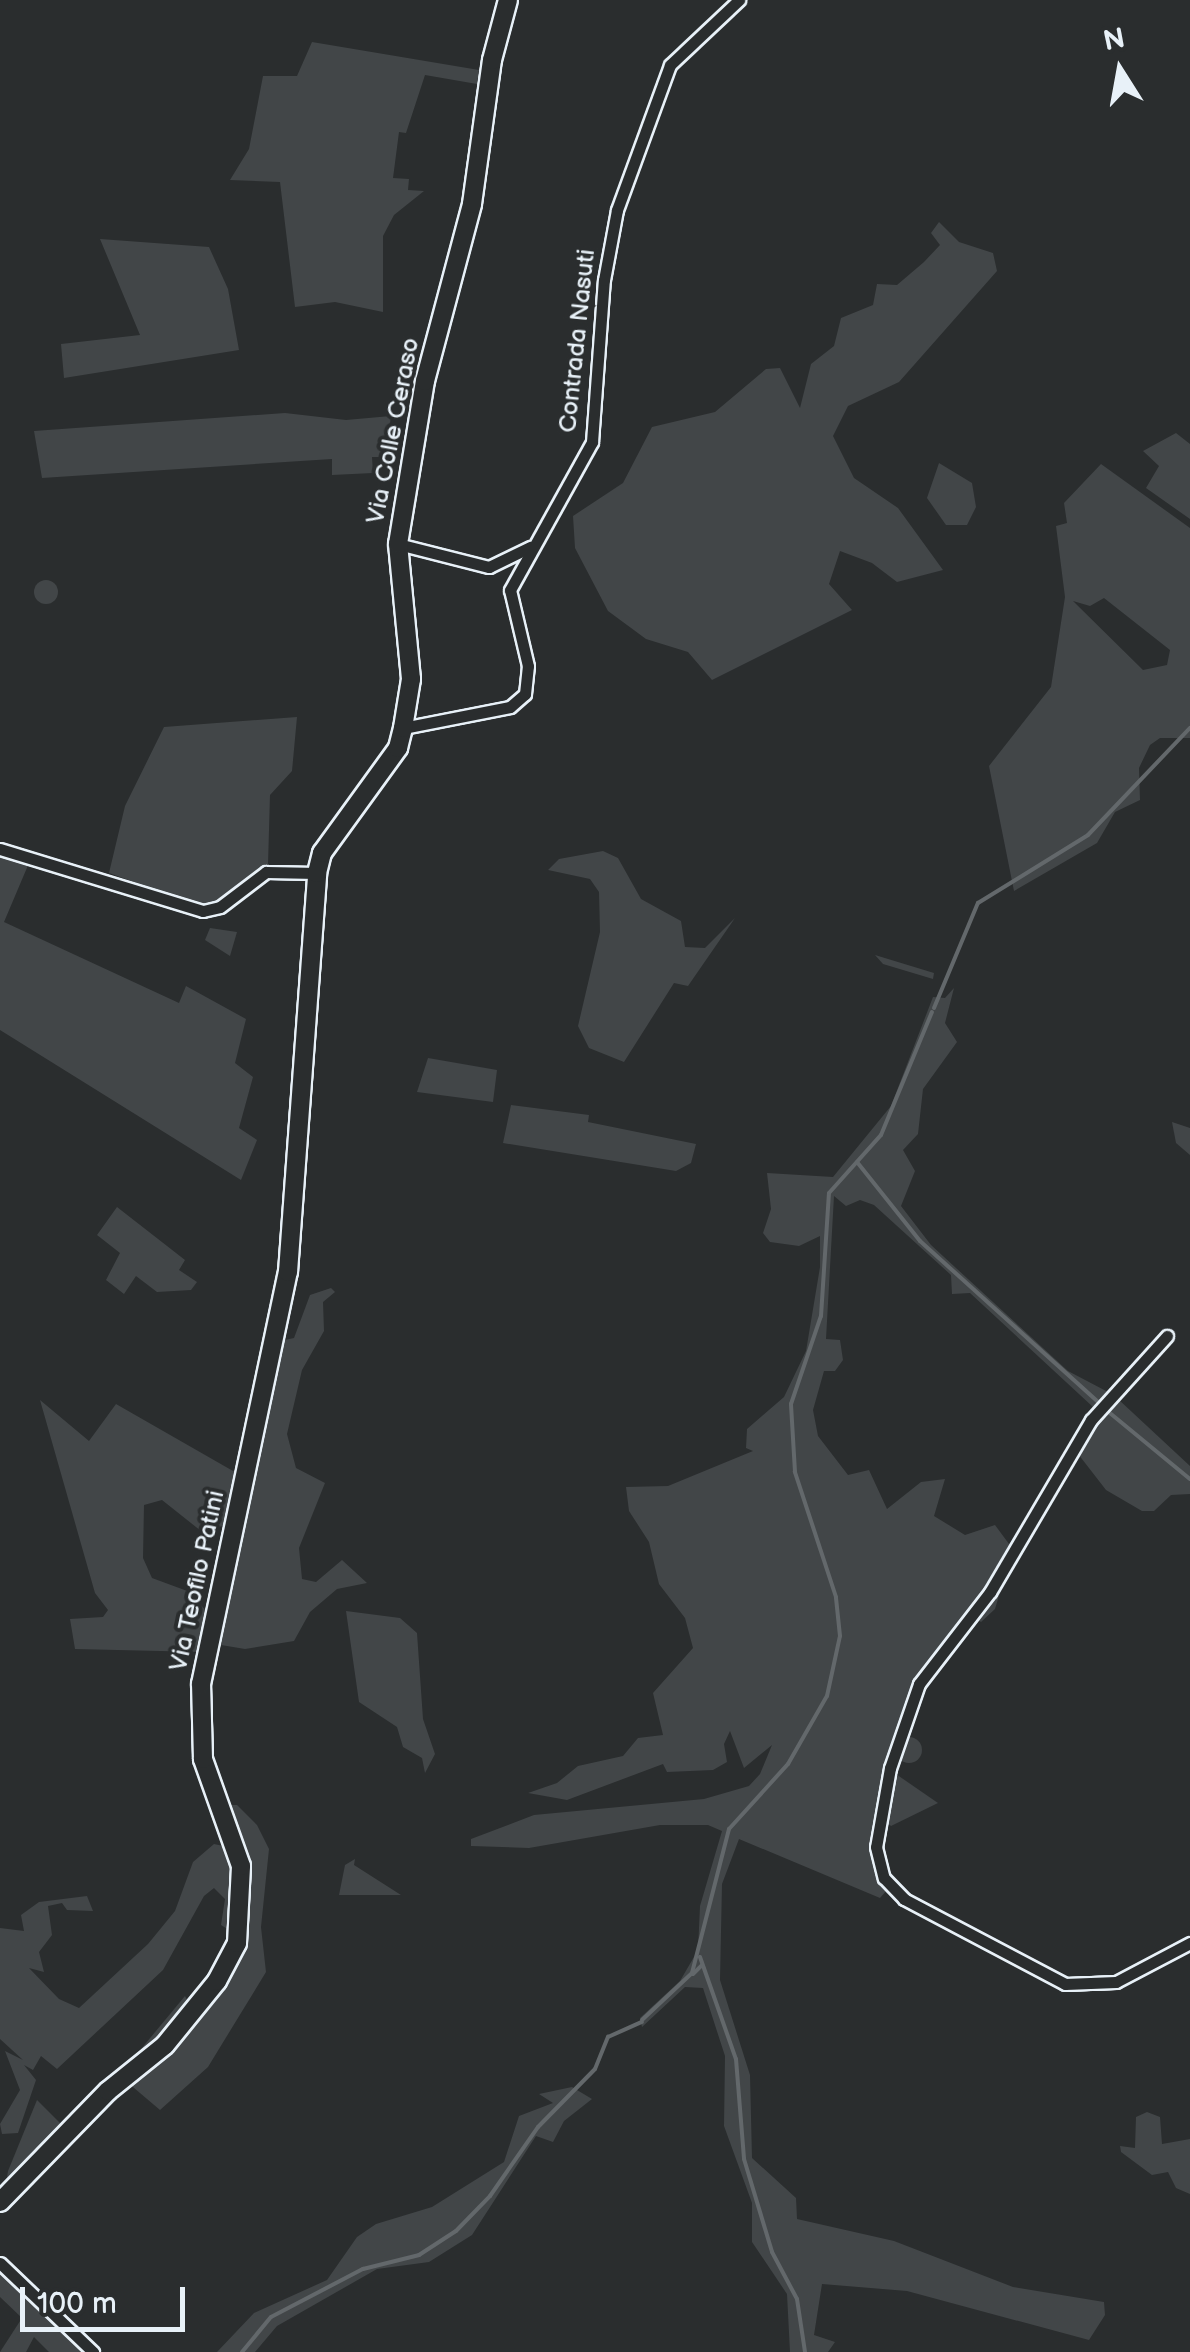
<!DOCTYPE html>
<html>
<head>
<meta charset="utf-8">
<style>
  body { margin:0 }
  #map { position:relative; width:1190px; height:2352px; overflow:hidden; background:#2a2d2e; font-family:"Balsamiq Sans",sans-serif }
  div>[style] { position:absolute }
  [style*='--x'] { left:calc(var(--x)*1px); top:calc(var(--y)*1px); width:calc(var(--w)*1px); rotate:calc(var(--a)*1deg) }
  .green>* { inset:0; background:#424648 }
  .round { border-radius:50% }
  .stream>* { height:4px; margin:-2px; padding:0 2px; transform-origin:2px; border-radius:2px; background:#63686b }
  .roads { filter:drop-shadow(2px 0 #e8f1f8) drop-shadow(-2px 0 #e8f1f8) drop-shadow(0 2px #e8f1f8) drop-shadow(0 -2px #e8f1f8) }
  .street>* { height:11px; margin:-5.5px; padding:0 5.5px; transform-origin:5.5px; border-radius:5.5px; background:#2a2d2e }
  .secondary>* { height:18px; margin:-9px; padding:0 9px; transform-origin:9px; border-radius:9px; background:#2a2d2e }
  span { translate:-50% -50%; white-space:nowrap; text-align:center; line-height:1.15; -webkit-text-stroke:8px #2a2d2e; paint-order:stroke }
  .street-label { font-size:25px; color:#e8f1f8 }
  .north { position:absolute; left:1070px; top:20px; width:100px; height:100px; -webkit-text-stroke:8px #2a2d2e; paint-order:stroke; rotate:349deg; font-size:28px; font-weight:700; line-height:40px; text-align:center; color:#e8f1f8 }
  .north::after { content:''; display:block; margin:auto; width:35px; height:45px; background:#e8f1f8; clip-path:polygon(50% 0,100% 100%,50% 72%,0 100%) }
  .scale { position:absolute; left:20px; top:2287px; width:165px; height:45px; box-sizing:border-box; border:5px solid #e8f1f8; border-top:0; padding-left:12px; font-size:30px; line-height:35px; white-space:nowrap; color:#e8f1f8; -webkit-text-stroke:8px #2a2d2e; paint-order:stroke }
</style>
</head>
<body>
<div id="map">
  <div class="green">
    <i style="clip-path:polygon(312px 42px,479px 70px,477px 84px,425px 75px,406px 133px,399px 132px,393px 178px,409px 179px,408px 190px,424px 191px,394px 215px,383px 236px,383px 312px,335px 302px,295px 307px,280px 182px,230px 180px,249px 149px,263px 76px,297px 76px)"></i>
    <i style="clip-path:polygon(939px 222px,959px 242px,993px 253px,997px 271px,899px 382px,848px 406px,833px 436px,854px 478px,898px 508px,943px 570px,897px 582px,872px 563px,840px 551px,829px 584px,852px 610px,712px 680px,688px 652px,646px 639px,608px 611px,575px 548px,573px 516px,623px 483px,652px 427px,715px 412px,766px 369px,780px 368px,800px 408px,811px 364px,834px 346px,841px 318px,873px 305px,877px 284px,897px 285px,924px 262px,940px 245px,931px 233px)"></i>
    <i style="clip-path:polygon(100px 239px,209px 247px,228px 289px,239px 350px,64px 378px,61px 344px,140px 335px)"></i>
    <i style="clip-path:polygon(285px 413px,346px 420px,391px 416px,386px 457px,372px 457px,373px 473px,332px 475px,332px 459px,42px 478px,34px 431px)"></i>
    <i style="clip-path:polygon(1176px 433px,1190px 444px,1190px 519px,1146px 488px,1159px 466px,1143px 451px)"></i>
    <i style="clip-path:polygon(939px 463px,972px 483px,976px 507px,967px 525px,946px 525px,927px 498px)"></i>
    <i style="clip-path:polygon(evenodd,1101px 464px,1190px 528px,1190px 738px,1160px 738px,1150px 745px,1139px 768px,1140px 800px,1115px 812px,1097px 843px,1014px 891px,989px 766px,1051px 687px,1065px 597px,1056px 526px,1067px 523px,1064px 503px,1101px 464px,1104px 598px,1170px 650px,1167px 665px,1143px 670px,1073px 601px,1090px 606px,1104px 598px)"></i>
    <i class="round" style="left:34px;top:580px;width:24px;height:24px"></i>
    <i style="clip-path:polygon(297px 717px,292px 771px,270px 795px,268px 865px,232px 899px,207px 908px,109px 873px,125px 806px,164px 727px)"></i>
    <i style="clip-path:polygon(603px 851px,618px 858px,641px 899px,681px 921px,685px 947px,705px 948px,735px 918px,688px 986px,674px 983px,624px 1062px,589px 1048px,578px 1026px,600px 932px,599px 892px,590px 879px,548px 870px,559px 859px)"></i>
    <i style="clip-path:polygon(0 852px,29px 863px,4px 922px,179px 1003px,186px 986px,246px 1019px,235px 1063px,253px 1077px,239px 1128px,257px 1140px,241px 1180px,0 1030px)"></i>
    <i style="clip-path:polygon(210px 928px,237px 932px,230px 956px,205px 940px)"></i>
    <i style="clip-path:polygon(875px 955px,934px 973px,933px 979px,883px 964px)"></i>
    <i style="clip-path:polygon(954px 988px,945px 1023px,957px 1042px,923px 1089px,918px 1134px,903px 1150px,915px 1171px,901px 1206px,931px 1245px,1068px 1371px,1108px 1392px,1093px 1407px,970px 1293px,952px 1294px,951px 1275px,874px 1205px,860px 1200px,846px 1206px,834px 1196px,826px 1339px,840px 1340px,843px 1360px,835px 1371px,824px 1371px,813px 1410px,818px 1436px,848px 1475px,869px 1470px,887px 1509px,921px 1482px,945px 1479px,934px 1516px,965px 1535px,995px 1525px,1012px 1548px,992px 1580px,1001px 1589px,995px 1609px,981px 1622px,968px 1613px,904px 1706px,872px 1826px,875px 1870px,887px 1890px,880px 1898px,739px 1839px,722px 1884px,720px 1980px,750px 2075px,752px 2158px,796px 2198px,797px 2219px,894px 2241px,1013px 2287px,1104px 2302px,1105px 2315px,1089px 2340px,907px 2291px,822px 2284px,814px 2335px,835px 2342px,828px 2352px,790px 2352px,787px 2294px,752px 2242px,752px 2203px,724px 2126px,725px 2056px,703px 1988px,685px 1987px,642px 2027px,640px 2018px,680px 1981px,698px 1950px,700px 1906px,722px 1831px,708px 1825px,660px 1825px,529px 1848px,471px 1846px,471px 1839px,534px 1815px,704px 1799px,749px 1786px,760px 1774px,772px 1745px,744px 1768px,730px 1731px,724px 1744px,727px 1762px,713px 1770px,667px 1772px,663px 1764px,567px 1800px,528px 1793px,557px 1783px,578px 1766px,623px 1756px,638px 1738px,663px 1735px,653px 1693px,693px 1648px,685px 1618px,659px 1584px,649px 1542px,629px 1511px,626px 1487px,668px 1486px,753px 1451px,746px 1448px,747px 1429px,784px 1397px,806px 1351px,820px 1267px,820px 1236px,799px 1246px,770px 1242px,763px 1233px,771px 1209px,767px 1173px,833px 1177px,891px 1106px,933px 997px,945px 998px)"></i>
    <i style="clip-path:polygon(428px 1058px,497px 1070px,493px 1102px,417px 1092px)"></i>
    <i style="clip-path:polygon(511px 1105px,589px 1115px,588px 1122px,696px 1144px,691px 1163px,676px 1171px,503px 1143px)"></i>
    <i style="clip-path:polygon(1172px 1122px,1190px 1128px,1190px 1155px,1176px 1143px)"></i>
    <i style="clip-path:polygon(117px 1207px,185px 1260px,179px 1270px,197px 1282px,191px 1290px,157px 1292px,136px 1276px,124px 1294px,106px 1280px,120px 1253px,97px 1235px)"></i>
    <i style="clip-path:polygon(331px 1288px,335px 1292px,323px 1302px,324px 1331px,302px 1370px,287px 1434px,296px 1468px,325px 1483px,299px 1548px,302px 1579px,316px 1582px,342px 1560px,367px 1583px,337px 1589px,310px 1612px,294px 1641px,245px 1649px,221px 1645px,280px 1341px,294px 1338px,310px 1295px)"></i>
    <i style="clip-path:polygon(1118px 1399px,1190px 1466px,1190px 1494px,1171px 1495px,1154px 1511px,1142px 1511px,1106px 1490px,1075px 1450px)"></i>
    <i style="clip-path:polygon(40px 1400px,89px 1441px,116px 1404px,240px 1475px,232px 1524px,201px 1531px,162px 1500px,144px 1505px,143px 1558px,152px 1578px,190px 1592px,212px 1618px,203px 1652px,75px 1649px,70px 1619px,103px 1617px,108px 1610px,95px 1593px)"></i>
    <i style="clip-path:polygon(346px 1611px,400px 1618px,417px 1633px,423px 1719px,435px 1754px,425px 1773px,422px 1758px,403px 1747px,397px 1727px,359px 1702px)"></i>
    <i class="round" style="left:896px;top:1737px;width:26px;height:26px"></i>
    <i style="clip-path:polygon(893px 1772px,938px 1803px,891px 1826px,884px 1820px)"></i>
    <i style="clip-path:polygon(226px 1805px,237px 1805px,257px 1825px,269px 1849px,261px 1927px,266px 1972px,208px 2067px,160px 2110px,127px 2082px,242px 1945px)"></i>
    <i style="clip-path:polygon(214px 1844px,228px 1847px,234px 1858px,234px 1933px,221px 1925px,225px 1899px,214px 1888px,204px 1896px,163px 1970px,57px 2069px,41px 2056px,33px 2070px,24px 2065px,36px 2080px,18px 2133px,2px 2134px,0 2124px,20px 2090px,5px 2051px,23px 2060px,0 2039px,0 1928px,24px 1931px,21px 1915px,39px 1902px,87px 1896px,93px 1911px,67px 1910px,62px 1903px,48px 1906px,52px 1935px,39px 1952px,44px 1972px,29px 1968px,59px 1999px,79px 2008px,148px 1944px,175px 1911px,193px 1862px)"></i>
    <i style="clip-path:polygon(355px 1859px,354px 1865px,401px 1895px,339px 1895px,345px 1865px)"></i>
    <i style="clip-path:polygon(185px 1996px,191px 2008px,136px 2062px,141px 2049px)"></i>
    <i style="clip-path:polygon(572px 2087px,592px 2099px,564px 2121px,553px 2142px,536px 2136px,472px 2235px,429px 2262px,377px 2269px,277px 2326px,255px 2352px,217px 2352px,254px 2313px,327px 2280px,357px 2237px,376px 2224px,432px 2207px,504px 2162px,519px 2116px,553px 2103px,539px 2094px)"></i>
    <i style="clip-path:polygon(37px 2100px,61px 2124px,6px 2184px,8px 2171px)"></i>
    <i style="clip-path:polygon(1147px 2112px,1160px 2117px,1162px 2144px,1190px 2139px,1190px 2194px,1176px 2188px,1168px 2172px,1152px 2175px,1121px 2152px,1120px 2146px,1135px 2148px,1136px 2117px)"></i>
    <i style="clip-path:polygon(0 2271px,83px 2352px,49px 2352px,34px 2337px,26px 2352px,0 2352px,22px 2318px,0 2297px)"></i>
  </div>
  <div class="stream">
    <i style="--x:934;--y:1008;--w:114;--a:-67.3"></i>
    <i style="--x:978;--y:903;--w:129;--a:-31.7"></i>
    <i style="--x:1088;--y:835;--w:148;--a:-46.4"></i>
    <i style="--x:857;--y:1162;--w:101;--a:51.4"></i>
    <i style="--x:920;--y:1241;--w:239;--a:42.1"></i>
    <i style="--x:1105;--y:1409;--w:110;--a:39.5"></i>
    <i style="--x:700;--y:1957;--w:108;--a:70.6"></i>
    <i style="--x:736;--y:2059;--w:100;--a:85.4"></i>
    <i style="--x:744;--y:2159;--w:97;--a:73.2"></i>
    <i style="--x:772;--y:2252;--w:53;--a:62"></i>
    <i style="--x:797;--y:2299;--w:54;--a:81.4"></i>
    <i style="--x:693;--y:1974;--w:13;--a:-45"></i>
    <i style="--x:642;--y:2020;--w:69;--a:-43.2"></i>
    <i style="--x:692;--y:1973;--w:149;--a:-75.6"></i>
    <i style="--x:729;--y:1829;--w:88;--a:-47.8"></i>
    <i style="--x:788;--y:1764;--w:78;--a:-60.2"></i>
    <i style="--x:827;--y:1696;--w:61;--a:-77.8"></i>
    <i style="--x:840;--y:1636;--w:39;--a:-96"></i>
    <i style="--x:836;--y:1597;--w:132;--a:-108.2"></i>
    <i style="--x:795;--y:1472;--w:68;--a:-93.4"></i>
    <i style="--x:791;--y:1404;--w:93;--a:-71.2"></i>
    <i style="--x:821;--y:1316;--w:123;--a:-86.3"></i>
    <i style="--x:829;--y:1193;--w:78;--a:-48.1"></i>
    <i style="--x:881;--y:1135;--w:133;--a:-67.5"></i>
    <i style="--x:242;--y:2352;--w:45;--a:-50.4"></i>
    <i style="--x:271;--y:2317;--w:104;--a:-27.6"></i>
    <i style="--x:363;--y:2269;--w:58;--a:-14"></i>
    <i style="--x:419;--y:2255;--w:44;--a:-33"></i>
    <i style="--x:456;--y:2231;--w:49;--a:-45.8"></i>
    <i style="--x:490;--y:2196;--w:84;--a:-55.2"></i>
    <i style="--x:538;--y:2127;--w:81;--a:-45.5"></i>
    <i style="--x:595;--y:2069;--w:35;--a:-68"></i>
    <i style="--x:608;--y:2037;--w:37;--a:-24"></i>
  </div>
  <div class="roads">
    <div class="street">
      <i style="--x:398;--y:544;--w:94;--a:14.2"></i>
      <i style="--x:489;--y:567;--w:46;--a:-26"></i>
      <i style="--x:403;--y:728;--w:109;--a:-11.1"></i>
      <i style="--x:510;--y:707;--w:20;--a:-41"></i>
      <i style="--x:525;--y:694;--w:28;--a:-84"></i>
      <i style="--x:528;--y:666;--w:78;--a:-103.3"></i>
      <i style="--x:510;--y:590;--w:169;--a:-61"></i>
      <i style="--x:592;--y:442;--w:162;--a:-85.8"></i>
      <i style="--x:604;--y:280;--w:71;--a:-79.5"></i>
      <i style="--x:617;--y:210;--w:154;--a:-69.9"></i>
      <i style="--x:670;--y:65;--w:95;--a:-43.3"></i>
      <i style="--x:0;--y:849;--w:212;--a:17"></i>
      <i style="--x:203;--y:911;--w:17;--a:-13"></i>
      <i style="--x:220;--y:907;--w:58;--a:-37.3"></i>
      <i style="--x:266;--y:872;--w:51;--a:1.1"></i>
      <i style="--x:1167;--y:1336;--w:113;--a:132.1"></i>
      <i style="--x:1091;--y:1420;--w:199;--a:120.4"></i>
      <i style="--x:990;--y:1592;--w:116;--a:127.7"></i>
      <i style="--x:919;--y:1684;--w:89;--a:109"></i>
      <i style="--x:890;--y:1768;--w:80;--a:100"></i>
      <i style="--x:876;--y:1847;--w:32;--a:76"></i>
      <i style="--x:884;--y:1878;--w:29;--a:46"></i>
      <i style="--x:904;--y:1899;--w:182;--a:27.8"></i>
      <i style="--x:1065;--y:1984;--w:51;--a:-2.2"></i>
      <i style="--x:1116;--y:1982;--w:84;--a:-27.8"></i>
      <i style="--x:0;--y:2263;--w:129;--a:43.7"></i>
    </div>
    <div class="secondary">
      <i style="--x:0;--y:2202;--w:155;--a:-45.8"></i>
      <i style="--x:108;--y:2091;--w:73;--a:-38.9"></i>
      <i style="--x:165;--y:2045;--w:82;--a:-50.9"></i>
      <i style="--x:217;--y:1981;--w:43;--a:-62.2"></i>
      <i style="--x:237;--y:1943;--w:77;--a:-87"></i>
      <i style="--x:241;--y:1866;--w:114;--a:-109.6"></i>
      <i style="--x:203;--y:1759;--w:75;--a:-91.5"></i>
      <i style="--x:201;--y:1684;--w:421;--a:-78.1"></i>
      <i style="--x:288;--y:1272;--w:400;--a:-85.8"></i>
      <i style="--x:317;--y:873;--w:21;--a:-76"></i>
      <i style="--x:322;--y:853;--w:130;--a:-54.1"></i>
      <i style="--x:398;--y:748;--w:21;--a:-76"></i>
      <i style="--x:403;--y:728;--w:50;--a:-80.7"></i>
      <i style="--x:411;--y:679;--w:136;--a:-95.5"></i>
      <i style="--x:398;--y:544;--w:165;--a:-80.6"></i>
      <i style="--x:425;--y:381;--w:183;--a:-75.1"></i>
      <i style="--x:472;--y:204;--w:145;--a:-82.1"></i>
      <i style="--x:492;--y:60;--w:62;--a:-75.1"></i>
    </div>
  </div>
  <div class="street-label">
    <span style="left:578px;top:341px;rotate:-84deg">Contrada Nasuti</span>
    <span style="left:394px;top:431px;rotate:-79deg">Via Colle Ceraso</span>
    <span style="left:198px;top:1581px;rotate:-78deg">Via Teofilo Patini</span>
  </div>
  <div class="north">N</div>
  <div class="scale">100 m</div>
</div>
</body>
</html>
